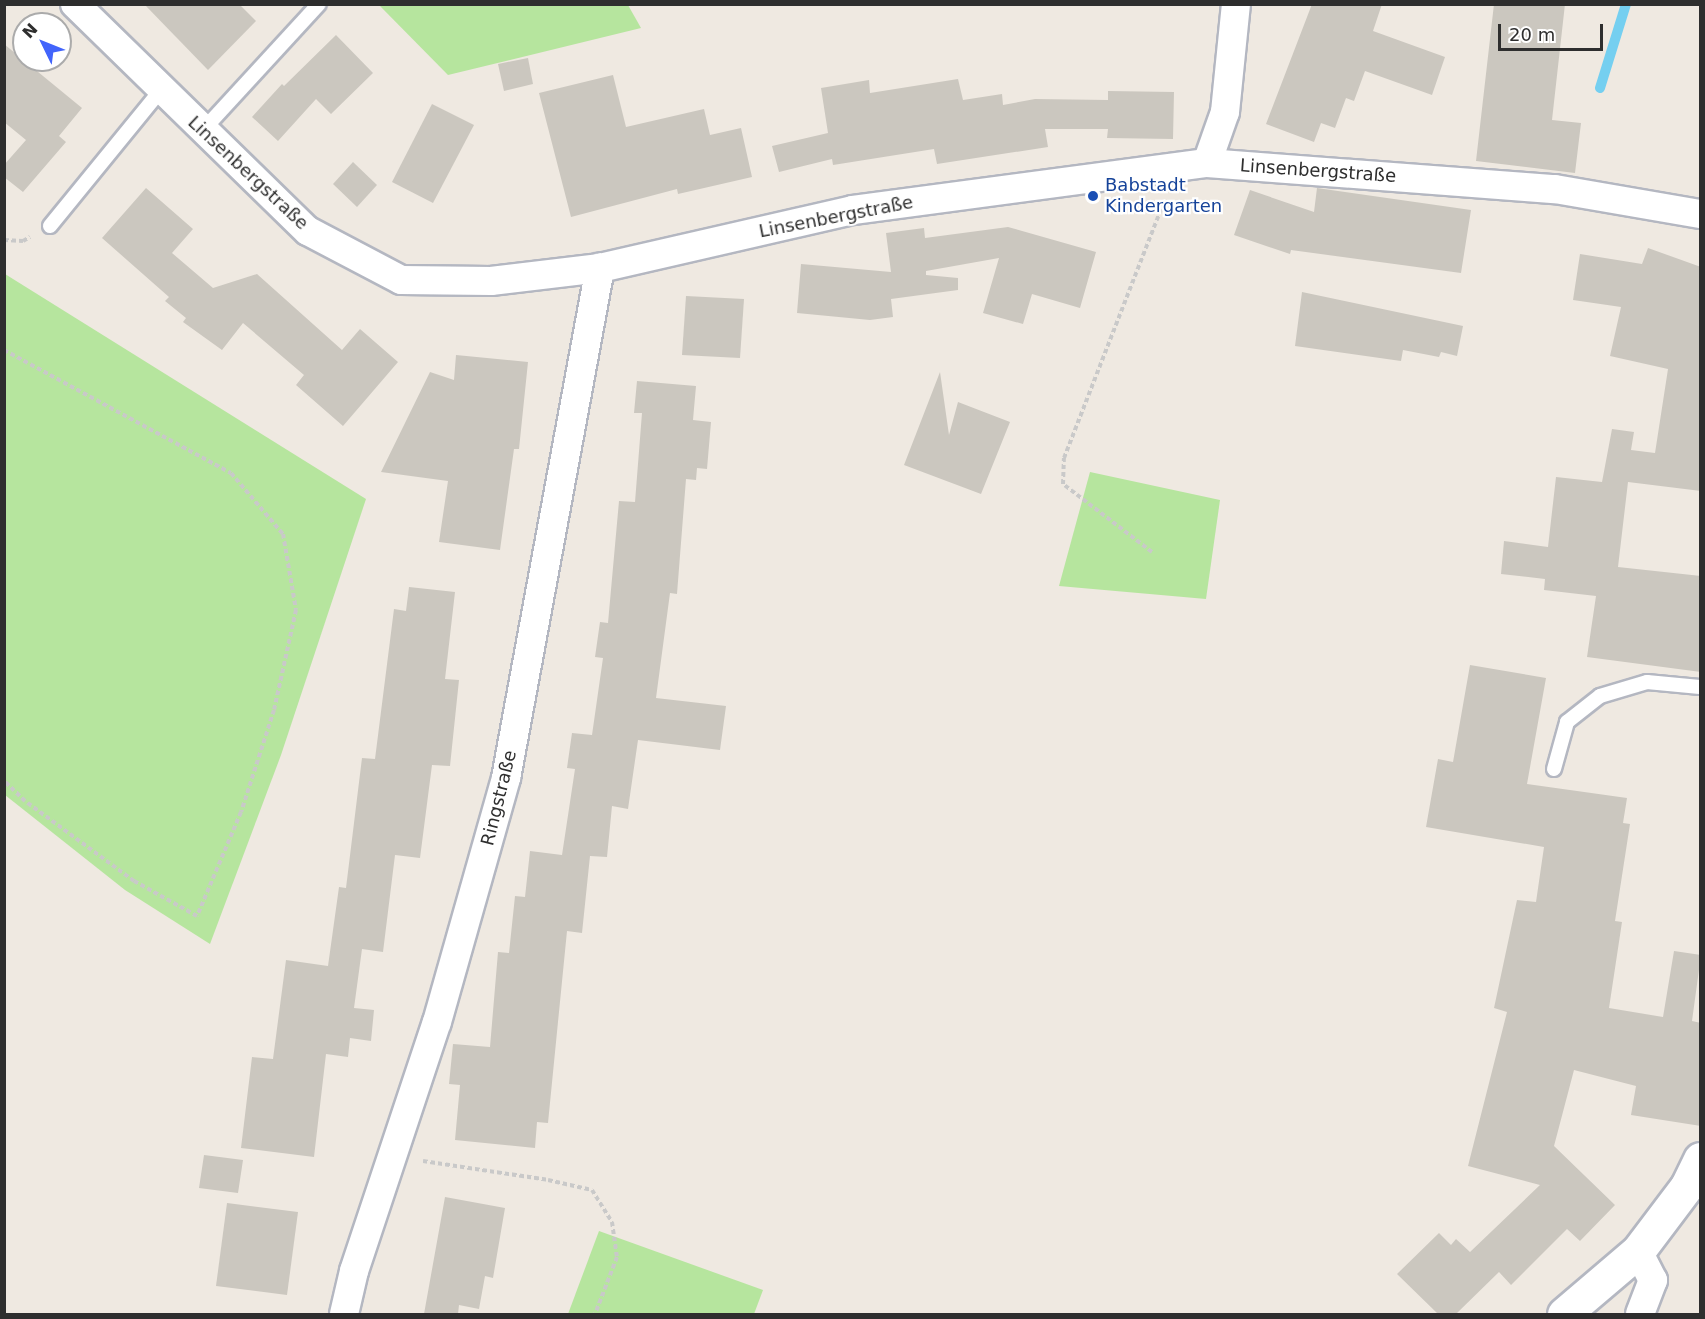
<!DOCTYPE html>
<html>
<head>
<meta charset="utf-8">
<style>
  body { margin:0 }
  #map { position:relative; width:1705px; height:1319px; overflow:hidden; background:#efe9e1; font-family:"DejaVu Sans",sans-serif }
  div>[style] { position:absolute }
  [style*='--x'] { left:calc(var(--x)*1px); top:calc(var(--y)*1px); width:calc(var(--w)*1px); rotate:calc(var(--a)*1deg) }
  .green>* { inset:0; background:#b6e59e }
  .stream>* { height:10px; margin:-5px; padding:0 5px; transform-origin:5px; border-radius:5px; background:#75cff0 }
  .building>* { inset:0; background:#cbc7bf }
  .path>* { height:4px; margin-top:-2px; transform-origin:0; background:repeating-linear-gradient(90deg,#c9c9c9 0 4.5px,transparent 0 7.5px) }
  .roads { filter:drop-shadow(2px 0 #b4b7c1) drop-shadow(-2px 0 #b4b7c1) drop-shadow(0 2px #b4b7c1) drop-shadow(0 -2px #b4b7c1) }
  .lane>* { height:14px; margin:-7px; padding:0 7px; transform-origin:7px; border-radius:7px; background:#fff }
  .street>* { height:28px; margin:-14px; padding:0 14px; transform-origin:14px; border-radius:14px; background:#fff }
  .secondary>* { height:33px; margin:-16.5px; padding:0 16.5px; transform-origin:16.5px; border-radius:16.5px; background:#fff }
  .dots>* { width:16px; height:16px; translate:-50% -50%; box-sizing:border-box; border:3px solid #fff; border-radius:50% }
  span { translate:-50% -50%; white-space:nowrap; text-align:center; line-height:1.15; -webkit-text-stroke:4.5px #fff; paint-order:stroke }
  .street-label { font-size:18px; color:#2e2e2e }
  .transit-label { font-size:18px; color:#164399 }
  .left { translate:0 -50%; text-align:left }
  .frame { position:absolute; inset:0; border:6px solid #2e2e2e; pointer-events:none }
  .north { position:absolute; left:12px; top:12px; width:60px; height:60px; box-sizing:border-box; background:#fff; border:2px solid #ababab; border-radius:50%; rotate:313deg; font-size:16px; font-weight:700; line-height:24px; text-align:center; color:#2e2e2e }
  .north::after { content:''; display:block; margin:auto; width:21px; height:27px; background:#4264fb; clip-path:polygon(50% 0,100% 100%,50% 72%,0 100%) }
  .scale { position:absolute; left:1498px; top:24px; width:105px; height:27px; box-sizing:border-box; border:3px solid #2e2e2e; border-top:0; padding-left:8px; font-size:18px; line-height:21px; white-space:nowrap; color:#2e2e2e; -webkit-text-stroke:4px #fff; paint-order:stroke }
</style>
</head>
<body>
<div id="map">
  <div class="green">
    <i style="clip-path:polygon(379px 5px,628px 5px,641px 28px,448px 75px)"></i>
    <i style="clip-path:polygon(5px 274px,366px 499px,281px 755px,210px 944px,125px 890px,5px 795px)"></i>
    <i style="clip-path:polygon(1090px 472px,1220px 500px,1206px 599px,1059px 586px)"></i>
    <i style="clip-path:polygon(599px 1231px,763px 1290px,754px 1314px,568px 1314px)"></i>
  </div>
  <div class="stream">
    <i style="--x:1600;--y:88;--w:88;--a:-72.8"></i>
  </div>
  <div class="building">
    <i style="clip-path:polygon(144px 4px,239px 4px,256px 21px,208px 70px)"></i>
    <i style="clip-path:polygon(1312px 4px,1382px 4px,1373px 31px,1445px 57px,1432px 95px,1365px 71px,1354px 101px,1346px 98px,1335px 128px,1321px 123px,1314px 142px,1266px 124px)"></i>
    <i style="clip-path:polygon(1494px 4px,1565px 4px,1552px 120px,1581px 123px,1575px 173px,1476px 161px)"></i>
    <i style="clip-path:polygon(336px 35px,373px 73px,331px 114px,316px 99px,278px 141px,252px 117px,282px 84px,284px 86px)"></i>
    <i style="clip-path:polygon(4px 44px,82px 108px,59px 136px,66px 142px,23px 192px,4px 177px,4px 165px,26px 140px,4px 122px)"></i>
    <i style="clip-path:polygon(528px 58px,533px 84px,504px 91px,498px 64px)"></i>
    <i style="clip-path:polygon(613px 75px,626px 127px,704px 109px,710px 135px,741px 128px,752px 177px,678px 194px,677px 189px,571px 217px,539px 93px)"></i>
    <i style="clip-path:polygon(958px 79px,963px 100px,1002px 94px,1003px 105px,1035px 99px,1108px 100px,1108px 91px,1174px 92px,1173px 139px,1107px 138px,1108px 129px,1045px 129px,1048px 147px,937px 164px,934px 149px,833px 165px,832px 159px,779px 172px,772px 146px,828px 133px,821px 88px,869px 80px,870px 93px)"></i>
    <i style="clip-path:polygon(432px 104px,474px 125px,433px 203px,392px 182px)"></i>
    <i style="clip-path:polygon(353px 162px,377px 185px,357px 207px,333px 184px)"></i>
    <i style="clip-path:polygon(146px 188px,193px 229px,172px 253px,213px 288px,257px 274px,342px 350px,360px 329px,398px 362px,343px 426px,296px 385px,304px 375px,243px 323px,222px 350px,183px 322px,186px 318px,165px 301px,169px 297px,102px 238px)"></i>
    <i style="clip-path:polygon(1317px 188px,1471px 210px,1461px 273px,1291px 250px,1290px 254px,1234px 235px,1250px 190px,1314px 212px)"></i>
    <i style="clip-path:polygon(1008px 227px,1096px 252px,1080px 308px,1032px 294px,1023px 324px,983px 313px,999px 258px,926px 271px,926px 275px,958px 278px,958px 290px,891px 299px,893px 317px,870px 320px,797px 313px,801px 264px,891px 272px,886px 233px,924px 228px,925px 238px)"></i>
    <i style="clip-path:polygon(1648px 248px,1701px 267px,1701px 491px,1628px 482px,1618px 567px,1701px 576px,1701px 672px,1587px 657px,1596px 596px,1544px 590px,1545px 579px,1501px 574px,1504px 541px,1548px 547px,1556px 477px,1602px 482px,1612px 429px,1634px 432px,1631px 450px,1655px 453px,1668px 369px,1610px 356px,1621px 307px,1573px 300px,1580px 254px,1642px 264px)"></i>
    <i style="clip-path:polygon(1302px 292px,1463px 326px,1457px 356px,1441px 352px,1439px 357px,1403px 350px,1401px 361px,1295px 346px)"></i>
    <i style="clip-path:polygon(686px 296px,744px 299px,740px 358px,682px 355px)"></i>
    <i style="clip-path:polygon(456px 355px,528px 362px,519px 449px,514px 449px,500px 550px,439px 542px,448px 481px,381px 472px,430px 372px,454px 380px)"></i>
    <i style="clip-path:polygon(940px 372px,949px 435px,958px 402px,1010px 422px,981px 494px,904px 465px)"></i>
    <i style="clip-path:polygon(637px 381px,696px 386px,693px 420px,711px 422px,707px 469px,697px 468px,696px 480px,686px 479px,677px 594px,670px 593px,656px 698px,726px 706px,720px 750px,638px 740px,628px 809px,612px 806px,607px 857px,590px 856px,582px 933px,567px 931px,548px 1123px,537px 1122px,535px 1148px,455px 1140px,460px 1085px,449px 1084px,453px 1044px,490px 1047px,498px 952px,509px 953px,515px 896px,525px 897px,530px 851px,562px 855px,575px 769px,567px 768px,572px 733px,592px 735px,603px 658px,595px 657px,600px 622px,608px 623px,619px 501px,635px 502px,642px 413px,634px 413px)"></i>
    <i style="clip-path:polygon(409px 587px,455px 592px,445px 679px,459px 680px,450px 766px,432px 765px,420px 858px,395px 855px,383px 952px,362px 949px,354px 1008px,374px 1010px,371px 1041px,350px 1038px,348px 1057px,326px 1054px,314px 1157px,241px 1148px,252px 1057px,273px 1059px,286px 960px,328px 966px,339px 887px,346px 888px,362px 758px,375px 759px,394px 609px,406px 611px)"></i>
    <i style="clip-path:polygon(1470px 665px,1546px 678px,1527px 784px,1627px 798px,1623px 823px,1630px 824px,1615px 921px,1622px 922px,1609px 1008px,1663px 1017px,1674px 951px,1701px 955px,1692px 1021px,1701px 1023px,1701px 1126px,1631px 1115px,1636px 1086px,1574px 1070px,1554px 1146px,1615px 1205px,1580px 1241px,1567px 1229px,1511px 1285px,1499px 1272px,1456px 1314px,1438px 1314px,1397px 1274px,1439px 1233px,1451px 1245px,1456px 1239px,1470px 1252px,1540px 1185px,1468px 1166px,1507px 1012px,1494px 1008px,1517px 900px,1536px 902px,1544px 847px,1426px 827px,1438px 759px,1453px 762px)"></i>
    <i style="clip-path:polygon(204px 1155px,243px 1160px,238px 1193px,199px 1188px)"></i>
    <i style="clip-path:polygon(445px 1197px,505px 1208px,493px 1278px,485px 1276px,479px 1309px,459px 1305px,458px 1314px,424px 1314px)"></i>
    <i style="clip-path:polygon(227px 1203px,298px 1212px,287px 1295px,216px 1286px)"></i>
  </div>
  <div class="path">
    <i style="--x:4;--y:240;--w:19;--a:3"></i>
    <i style="--x:23;--y:241;--w:8;--a:-30"></i>
    <i style="--x:4;--y:350;--w:258;--a:28.5"></i>
    <i style="--x:231;--y:473;--w:80;--a:49.6"></i>
    <i style="--x:283;--y:534;--w:77;--a:80.3"></i>
    <i style="--x:296;--y:610;--w:102;--a:102.4"></i>
    <i style="--x:274;--y:710;--w:107;--a:107.9"></i>
    <i style="--x:241;--y:812;--w:113;--a:112.9"></i>
    <i style="--x:197;--y:916;--w:72;--a:-150.9"></i>
    <i style="--x:134;--y:881;--w:135;--a:-143.7"></i>
    <i style="--x:25;--y:801;--w:29;--a:-136"></i>
    <i style="--x:1152;--y:552;--w:112;--a:-142.6"></i>
    <i style="--x:1063;--y:484;--w:26;--a:-88"></i>
    <i style="--x:1064;--y:458;--w:276;--a:-68.7"></i>
    <i style="--x:423;--y:1161;--w:126;--a:8.6"></i>
    <i style="--x:548;--y:1180;--w:45;--a:12.8"></i>
    <i style="--x:592;--y:1190;--w:38;--a:58"></i>
    <i style="--x:612;--y:1222;--w:35;--a:82"></i>
    <i style="--x:617;--y:1257;--w:61;--a:111.1"></i>
  </div>
  <div class="roads">
    <div class="lane">
      <i style="--x:203;--y:130;--w:171;--a:-47.4"></i>
      <i style="--x:50;--y:226;--w:176;--a:-50.8"></i>
      <i style="--x:1554;--y:769;--w:49;--a:-74.5"></i>
      <i style="--x:1567;--y:722;--w:42;--a:-38.2"></i>
      <i style="--x:1600;--y:696;--w:49;--a:-16.6"></i>
      <i style="--x:1647;--y:682;--w:53;--a:5.4"></i>
    </div>
    <div class="street">
      <i style="--x:75;--y:4;--w:325;--a:44.3"></i>
      <i style="--x:308;--y:231;--w:105;--a:27.8"></i>
      <i style="--x:401;--y:280;--w:90;--a:0.6"></i>
      <i style="--x:491;--y:281;--w:110;--a:-6.8"></i>
      <i style="--x:600;--y:268;--w:260;--a:-12.9"></i>
      <i style="--x:853;--y:210;--w:357;--a:-7.6"></i>
      <i style="--x:1207;--y:163;--w:349;--a:4.3"></i>
      <i style="--x:1555;--y:189;--w:147;--a:9.8"></i>
      <i style="--x:1207;--y:163;--w:54;--a:-70.6"></i>
      <i style="--x:1225;--y:112;--w:109;--a:-84.2"></i>
      <i style="--x:1638;--y:1251;--w:33;--a:63"></i>
      <i style="--x:1653;--y:1280;--w:36;--a:111"></i>
      <i style="--x:344;--y:1314;--w:44;--a:-76.9"></i>
      <i style="--x:354;--y:1271;--w:262;--a:-71.6"></i>
      <i style="--x:437;--y:1022;--w:254;--a:-74.2"></i>
      <i style="--x:506;--y:778;--w:519;--a:-79.56"></i>
    </div>
    <div class="secondary">
      <i style="--x:1564;--y:1314;--w:97;--a:-40.4"></i>
      <i style="--x:1638;--y:1251;--w:81;--a:-53"></i>
      <i style="--x:1687;--y:1186;--w:30;--a:-64"></i>
    </div>
  </div>
  <div class="dots">
    <i style="left:1093px;top:196px;background:#1a4fb4"></i>
  </div>
  <div class="street-label">
    <span style="left:1318px;top:171px;rotate:4deg">Linsenbergstraße</span>
    <span style="left:248px;top:173px;rotate:43deg">Linsenbergstraße</span>
    <span style="left:836px;top:217px;rotate:-11deg">Linsenbergstraße</span>
    <span style="left:499px;top:798px;rotate:-76deg">Ringstraße</span>
  </div>
  <div class="transit-label">
    <span class="left" style="left:1105px;top:196px">Babstadt<br>Kindergarten</span>
  </div>
  <div class="frame"></div>
  <div class="north">N</div>
  <div class="scale">20 m</div>
</div>
</body>
</html>
